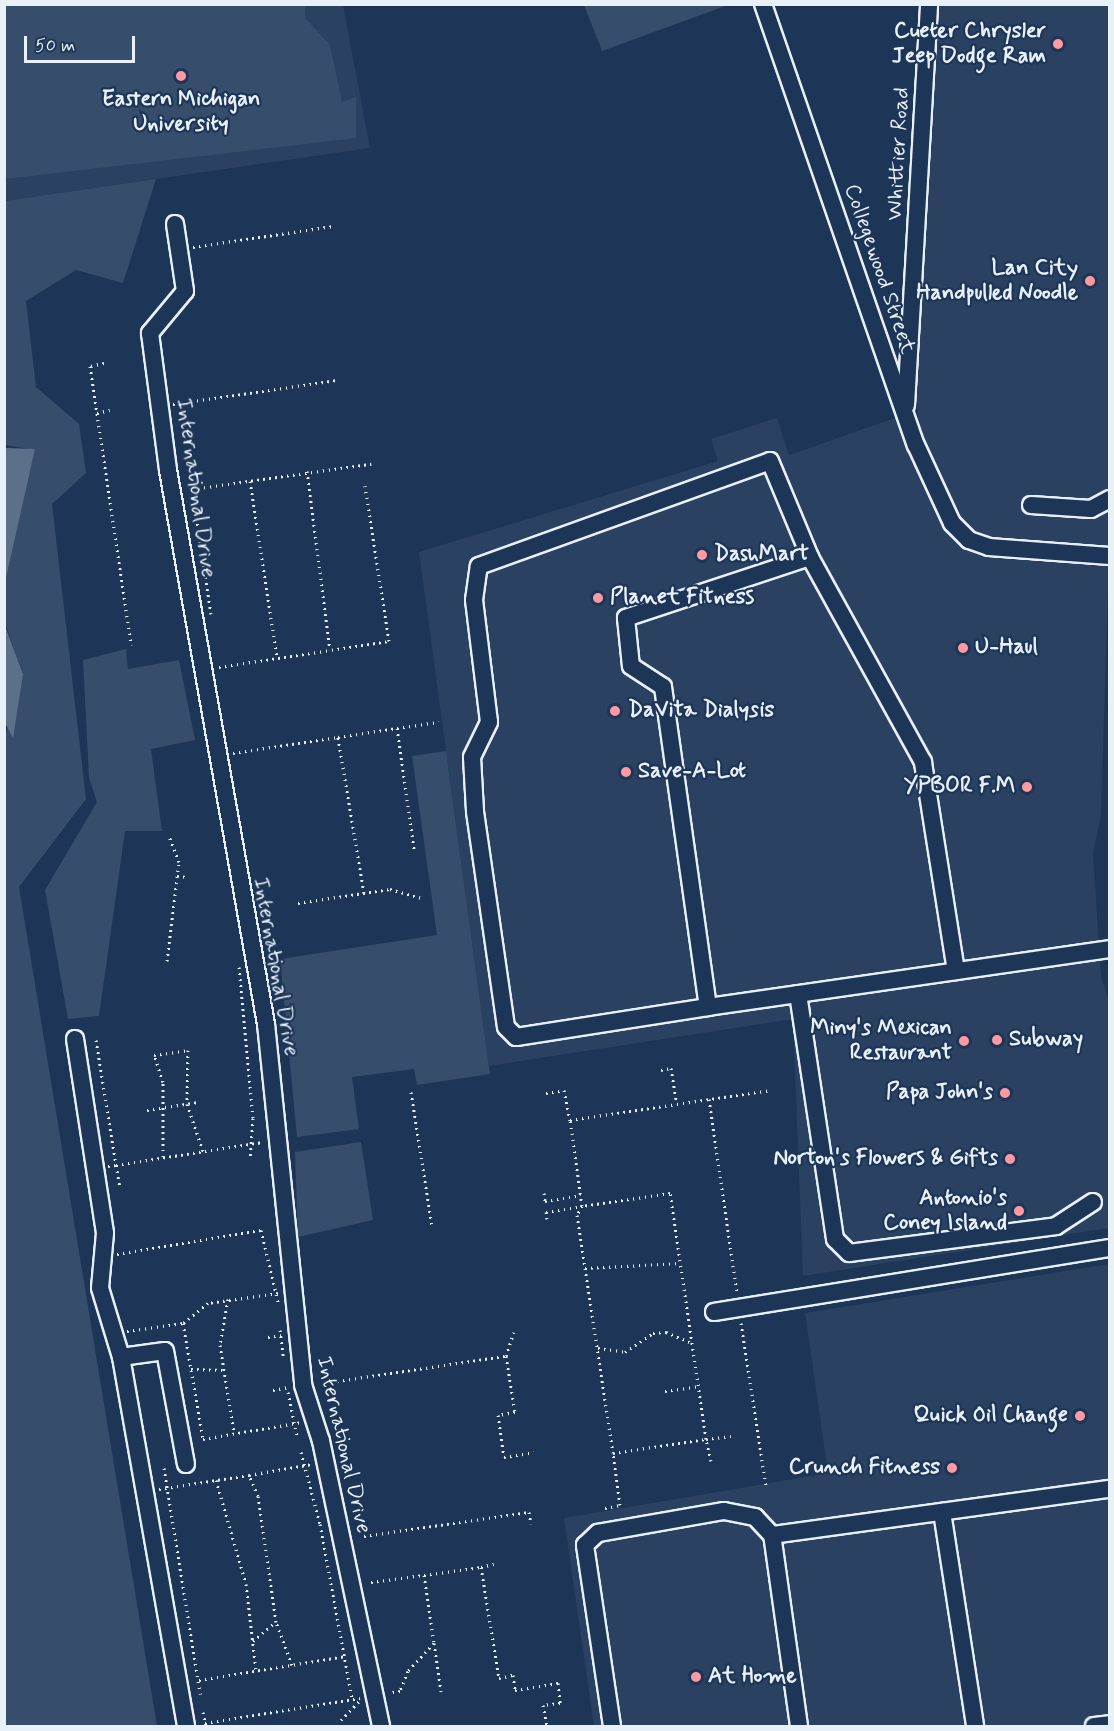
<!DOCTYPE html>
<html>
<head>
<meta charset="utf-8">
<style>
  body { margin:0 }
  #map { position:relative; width:1114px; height:1731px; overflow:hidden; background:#1d3557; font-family:Mynerve,sans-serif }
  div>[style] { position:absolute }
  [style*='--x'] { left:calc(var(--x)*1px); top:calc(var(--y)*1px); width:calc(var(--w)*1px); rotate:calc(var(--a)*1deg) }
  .built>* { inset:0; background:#2a4162 }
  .green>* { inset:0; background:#374d6c }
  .water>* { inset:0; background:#5d7089 }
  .path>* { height:3px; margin-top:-1.5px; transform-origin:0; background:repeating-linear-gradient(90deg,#e8f1f8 0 1.5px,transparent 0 6px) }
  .roads { filter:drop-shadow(2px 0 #e8f1f8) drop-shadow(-2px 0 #e8f1f8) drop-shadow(0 2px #e8f1f8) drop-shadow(0 -2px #e8f1f8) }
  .minor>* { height:16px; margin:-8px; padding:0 8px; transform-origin:8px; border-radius:8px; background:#1d3557 }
  .dots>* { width:16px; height:16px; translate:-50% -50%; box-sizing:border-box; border:3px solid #1d3557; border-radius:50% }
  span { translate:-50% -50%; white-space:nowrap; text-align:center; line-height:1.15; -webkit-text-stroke:4.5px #1d3557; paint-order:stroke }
  .poi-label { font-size:22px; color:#e8f1f8; font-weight:700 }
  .right { translate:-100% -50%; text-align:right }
  .left { translate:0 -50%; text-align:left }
  .street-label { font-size:22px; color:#e8f1f8 }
  .frame { position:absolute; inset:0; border:6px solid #e8f1f8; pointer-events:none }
  .scale { position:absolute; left:24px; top:36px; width:111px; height:27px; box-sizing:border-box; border:3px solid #e8f1f8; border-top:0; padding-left:8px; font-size:18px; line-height:21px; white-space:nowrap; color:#e8f1f8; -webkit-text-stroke:4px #1d3557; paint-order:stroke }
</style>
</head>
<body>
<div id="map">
  <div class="built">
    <i style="clip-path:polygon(4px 5px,343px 5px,370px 148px,5px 201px)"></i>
    <i style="clip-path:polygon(935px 5px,1109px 5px,1110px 524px,1101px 815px,1093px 854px,1101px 976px,1109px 1000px,1109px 1228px,803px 1276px,793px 1019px,489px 1066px,419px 552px,718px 461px,711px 439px,777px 418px,789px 455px,898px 417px,919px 431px,916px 389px)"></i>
    <i style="clip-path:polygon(1109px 1264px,1109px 1726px,594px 1726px,564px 1518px,828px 1473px,805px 1313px)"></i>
  </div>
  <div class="green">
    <i style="clip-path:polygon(4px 5px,305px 5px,305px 18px,330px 45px,342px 102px,356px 97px,356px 138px,5px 179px)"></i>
    <i style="clip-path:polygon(584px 5px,728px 5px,602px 51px)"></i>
    <i style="clip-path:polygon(156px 179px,123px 283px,76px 270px,26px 301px,36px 387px,79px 424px,86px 473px,52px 504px,86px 799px,19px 887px,157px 1726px,5px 1726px,4px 741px,23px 674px,5px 623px,5px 561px,35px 450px,5px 445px,5px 201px)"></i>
    <i style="clip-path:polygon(126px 649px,128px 669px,179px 660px,195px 740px,151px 749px,162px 831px,125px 831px,99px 1016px,68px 1019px,45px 890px,97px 802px,89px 778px,83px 660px)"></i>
    <i style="clip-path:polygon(446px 751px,490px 1074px,417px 1085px,414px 1069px,352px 1077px,359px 1129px,297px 1137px,280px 959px,437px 935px,412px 756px)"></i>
    <i style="clip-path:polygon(361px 1142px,373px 1220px,298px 1237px,295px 1152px)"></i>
  </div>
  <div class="water">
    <i style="clip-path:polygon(5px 448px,35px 449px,5px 582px,4px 448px)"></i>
    <i style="clip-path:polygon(4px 623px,23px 674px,13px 738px,5px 723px)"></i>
  </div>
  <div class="path">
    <i style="--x:193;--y:247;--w:142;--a:-8.5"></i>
    <i style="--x:104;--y:363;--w:14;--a:168"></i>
    <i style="--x:90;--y:366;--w:282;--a:81.6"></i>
    <i style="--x:173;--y:404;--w:166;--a:-8.3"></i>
    <i style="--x:97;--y:413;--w:13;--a:-13"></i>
    <i style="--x:307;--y:471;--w:180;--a:82.7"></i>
    <i style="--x:250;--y:481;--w:179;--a:81.3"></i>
    <i style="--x:211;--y:614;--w:126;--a:-98.6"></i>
    <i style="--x:192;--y:489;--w:181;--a:-8"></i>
    <i style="--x:219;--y:667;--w:172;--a:-8.7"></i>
    <i style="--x:389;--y:641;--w:157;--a:-98.8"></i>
    <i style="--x:397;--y:728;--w:42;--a:-8.1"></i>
    <i style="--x:233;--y:753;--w:106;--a:-8.7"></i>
    <i style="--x:177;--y:876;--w:10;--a:6"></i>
    <i style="--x:364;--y:893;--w:158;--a:-99.5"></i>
    <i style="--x:338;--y:737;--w:60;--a:-8.7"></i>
    <i style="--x:397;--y:728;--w:122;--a:82"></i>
    <i style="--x:298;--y:903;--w:93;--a:-8.7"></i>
    <i style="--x:390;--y:889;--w:35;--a:16"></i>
    <i style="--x:167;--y:961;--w:100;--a:-83.1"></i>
    <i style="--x:179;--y:862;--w:28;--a:-111"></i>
    <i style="--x:239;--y:967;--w:152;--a:84.7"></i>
    <i style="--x:253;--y:1118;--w:39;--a:94"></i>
    <i style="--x:96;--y:1040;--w:127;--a:80.9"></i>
    <i style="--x:116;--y:1165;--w:149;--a:-8.9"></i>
    <i style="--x:661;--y:1070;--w:10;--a:-11"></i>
    <i style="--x:671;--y:1068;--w:36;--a:81"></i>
    <i style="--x:411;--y:1092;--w:136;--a:81.1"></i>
    <i style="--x:546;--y:1093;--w:18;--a:-9"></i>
    <i style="--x:564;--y:1090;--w:31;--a:79"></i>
    <i style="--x:709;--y:1099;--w:196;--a:81.8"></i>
    <i style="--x:147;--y:1110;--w:52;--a:-8.9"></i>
    <i style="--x:163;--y:1157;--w:75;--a:-90"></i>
    <i style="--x:163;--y:1082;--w:28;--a:-108"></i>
    <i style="--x:154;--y:1055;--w:34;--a:-8"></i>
    <i style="--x:188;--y:1050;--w:54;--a:91.1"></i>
    <i style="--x:187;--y:1104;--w:50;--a:71.2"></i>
    <i style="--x:108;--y:1166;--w:8;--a:-7"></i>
    <i style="--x:116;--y:1165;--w:23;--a:80"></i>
    <i style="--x:544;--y:1193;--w:8;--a:83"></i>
    <i style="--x:545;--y:1201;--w:36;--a:-9"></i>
    <i style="--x:547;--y:1219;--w:7;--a:-98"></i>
    <i style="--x:546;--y:1212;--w:36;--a:-9"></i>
    <i style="--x:582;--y:1206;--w:10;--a:119"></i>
    <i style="--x:577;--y:1215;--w:54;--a:81.4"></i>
    <i style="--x:585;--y:1268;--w:96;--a:-3"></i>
    <i style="--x:117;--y:1254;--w:146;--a:-9.5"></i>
    <i style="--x:261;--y:1230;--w:74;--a:76.7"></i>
    <i style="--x:585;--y:1268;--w:187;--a:81.4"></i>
    <i style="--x:278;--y:1293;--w:71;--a:171.9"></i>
    <i style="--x:208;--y:1303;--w:32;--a:141"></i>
    <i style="--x:183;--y:1323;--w:118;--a:80.2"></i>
    <i style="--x:203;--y:1439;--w:99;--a:-9.8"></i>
    <i style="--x:228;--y:1299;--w:47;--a:99.9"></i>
    <i style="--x:220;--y:1345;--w:88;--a:80.9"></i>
    <i style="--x:741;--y:1323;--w:166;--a:81.3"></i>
    <i style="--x:280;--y:1330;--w:26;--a:83"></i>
    <i style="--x:127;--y:1331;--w:57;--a:-8.1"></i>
    <i style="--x:268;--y:1337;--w:13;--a:-9"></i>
    <i style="--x:598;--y:1348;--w:27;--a:8"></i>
    <i style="--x:625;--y:1352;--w:34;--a:-34"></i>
    <i style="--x:653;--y:1333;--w:13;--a:-4"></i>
    <i style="--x:666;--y:1332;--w:28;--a:23"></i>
    <i style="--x:506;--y:1356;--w:25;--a:-72"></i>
    <i style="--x:191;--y:1369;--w:31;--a:2"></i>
    <i style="--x:331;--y:1382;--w:177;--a:-8.5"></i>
    <i style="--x:506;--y:1356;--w:57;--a:80.9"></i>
    <i style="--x:515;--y:1412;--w:17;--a:170"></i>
    <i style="--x:498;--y:1415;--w:42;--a:81.9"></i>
    <i style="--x:504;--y:1457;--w:30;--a:-9"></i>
    <i style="--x:273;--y:1390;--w:16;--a:-11"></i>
    <i style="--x:665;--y:1391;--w:34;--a:-8"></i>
    <i style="--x:288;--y:1392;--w:45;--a:78.4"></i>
    <i style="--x:301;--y:1452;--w:74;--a:75.2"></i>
    <i style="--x:320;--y:1524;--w:178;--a:79.6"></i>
    <i style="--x:711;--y:1461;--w:23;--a:-103"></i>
    <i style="--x:706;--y:1439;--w:25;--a:-7"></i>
    <i style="--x:164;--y:1468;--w:229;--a:80.9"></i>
    <i style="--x:216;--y:1480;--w:108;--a:73.9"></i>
    <i style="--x:246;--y:1584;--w:88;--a:83.4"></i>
    <i style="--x:159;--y:1489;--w:91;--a:-8.8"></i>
    <i style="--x:605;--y:1508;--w:15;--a:-11"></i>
    <i style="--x:620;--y:1505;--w:52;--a:-97.7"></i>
    <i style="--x:613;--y:1453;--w:94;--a:-8.6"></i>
    <i style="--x:706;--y:1439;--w:249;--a:-98.3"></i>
    <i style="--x:670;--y:1193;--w:89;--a:171.6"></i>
    <i style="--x:582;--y:1206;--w:87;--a:-97.9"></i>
    <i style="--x:570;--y:1120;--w:202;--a:-8.5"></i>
    <i style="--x:364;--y:1536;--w:167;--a:-8.3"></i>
    <i style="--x:529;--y:1512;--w:12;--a:81"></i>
    <i style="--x:481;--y:1567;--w:13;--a:-13"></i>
    <i style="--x:424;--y:1575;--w:58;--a:-8"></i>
    <i style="--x:481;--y:1567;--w:112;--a:80.8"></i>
    <i style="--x:499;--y:1678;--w:14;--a:-12"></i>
    <i style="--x:513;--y:1675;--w:15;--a:82"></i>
    <i style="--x:515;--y:1690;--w:44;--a:-9.2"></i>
    <i style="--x:558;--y:1683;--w:20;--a:84"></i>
    <i style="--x:560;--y:1703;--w:17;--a:173"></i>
    <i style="--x:543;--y:1705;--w:21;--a:79"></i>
    <i style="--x:371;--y:1582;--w:53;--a:-7.5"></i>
    <i style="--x:424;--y:1575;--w:69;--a:81.6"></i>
    <i style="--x:434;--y:1643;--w:38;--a:133"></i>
    <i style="--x:408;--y:1671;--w:22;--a:112"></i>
    <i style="--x:400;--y:1691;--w:12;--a:171"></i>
    <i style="--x:253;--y:1641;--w:30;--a:-40"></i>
    <i style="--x:434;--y:1643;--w:49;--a:81.7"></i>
    <i style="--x:292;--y:1665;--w:46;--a:-110.4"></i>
    <i style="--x:276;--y:1622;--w:127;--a:-98.1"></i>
    <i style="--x:258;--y:1496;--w:23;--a:-113"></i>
    <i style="--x:249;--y:1475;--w:64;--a:-9.9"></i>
    <i style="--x:199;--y:1680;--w:149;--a:-9.3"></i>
    <i style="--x:203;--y:1712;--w:14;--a:78"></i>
    <i style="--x:341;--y:1720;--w:28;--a:-46"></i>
    <i style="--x:205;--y:1723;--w:157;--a:-9.2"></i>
  </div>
  <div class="roads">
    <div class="minor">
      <i style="--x:763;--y:4;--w:467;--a:70.9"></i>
      <i style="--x:916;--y:445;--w:86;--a:65.2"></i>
      <i style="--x:952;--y:523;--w:24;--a:45"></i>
      <i style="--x:969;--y:540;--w:21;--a:19"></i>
      <i style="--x:989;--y:547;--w:121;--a:4.3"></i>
      <i style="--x:175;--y:224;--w:68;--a:81.5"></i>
      <i style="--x:185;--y:291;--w:55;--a:129.8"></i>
      <i style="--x:150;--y:333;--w:138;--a:82.5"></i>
      <i style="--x:168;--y:470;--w:563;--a:79.97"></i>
      <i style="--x:266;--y:1024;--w:363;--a:84.1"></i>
      <i style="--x:303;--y:1385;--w:59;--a:72.2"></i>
      <i style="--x:321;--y:1441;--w:291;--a:78.1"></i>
      <i style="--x:906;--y:405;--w:402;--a:-86.7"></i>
      <i style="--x:1031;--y:505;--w:60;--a:3.8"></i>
      <i style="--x:1091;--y:509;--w:21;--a:-28"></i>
      <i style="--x:956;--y:971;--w:212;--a:-99"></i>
      <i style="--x:923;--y:762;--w:234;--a:-118.9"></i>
      <i style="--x:810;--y:557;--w:194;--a:161.7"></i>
      <i style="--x:626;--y:618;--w:48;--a:84.1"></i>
      <i style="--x:631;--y:666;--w:38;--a:33"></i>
      <i style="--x:663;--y:687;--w:323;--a:82"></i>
      <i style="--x:708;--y:1007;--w:406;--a:-8.2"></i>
      <i style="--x:798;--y:994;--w:248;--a:81.4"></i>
      <i style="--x:835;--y:1239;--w:20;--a:45"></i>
      <i style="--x:849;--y:1253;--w:209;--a:-7.4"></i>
      <i style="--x:1056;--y:1226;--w:44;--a:-33"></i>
      <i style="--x:708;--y:1007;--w:194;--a:171.1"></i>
      <i style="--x:516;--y:1037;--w:14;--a:-135"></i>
      <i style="--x:506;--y:1027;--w:218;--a:-98.2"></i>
      <i style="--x:475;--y:811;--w:54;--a:-93.2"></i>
      <i style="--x:472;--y:757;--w:39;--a:-64"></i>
      <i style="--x:489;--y:722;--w:123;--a:-97"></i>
      <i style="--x:474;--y:600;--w:34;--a:-82"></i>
      <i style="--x:479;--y:566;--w:309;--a:-19.8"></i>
      <i style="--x:770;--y:461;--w:104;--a:67.4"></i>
      <i style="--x:75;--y:1039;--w:196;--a:81.2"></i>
      <i style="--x:105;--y:1233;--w:55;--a:95.2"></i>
      <i style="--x:100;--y:1288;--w:72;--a:73.1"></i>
      <i style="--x:121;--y:1357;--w:375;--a:80"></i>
      <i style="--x:714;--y:1312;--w:401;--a:-9.2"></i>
      <i style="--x:121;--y:1357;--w:44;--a:-7.8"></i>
      <i style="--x:165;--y:1351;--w:115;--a:79.5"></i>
      <i style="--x:942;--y:1512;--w:217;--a:81.2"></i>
      <i style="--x:612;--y:1726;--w:183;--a:-98.5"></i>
      <i style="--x:585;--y:1545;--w:18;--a:-43"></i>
      <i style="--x:598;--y:1533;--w:128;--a:-9.9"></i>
      <i style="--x:724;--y:1511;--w:32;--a:11"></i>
      <i style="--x:755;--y:1517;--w:25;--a:47"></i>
      <i style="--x:799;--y:1726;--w:193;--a:-98"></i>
      <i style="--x:772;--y:1535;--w:341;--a:-7.8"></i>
      <i style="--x:1094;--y:1726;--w:16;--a:-7"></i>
    </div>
  </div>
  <div class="dots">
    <i style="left:1058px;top:44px;background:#ff9aa2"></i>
    <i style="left:181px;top:76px;background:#ff9aa2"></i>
    <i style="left:1090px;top:281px;background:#ff9aa2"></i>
    <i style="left:702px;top:555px;background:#ff9aa2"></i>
    <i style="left:598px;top:598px;background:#ff9aa2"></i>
    <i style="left:963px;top:648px;background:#ff9aa2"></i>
    <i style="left:615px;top:711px;background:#ff9aa2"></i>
    <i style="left:626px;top:772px;background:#ff9aa2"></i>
    <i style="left:1027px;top:787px;background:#ff9aa2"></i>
    <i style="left:997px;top:1040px;background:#ff9aa2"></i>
    <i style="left:964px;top:1041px;background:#ff9aa2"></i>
    <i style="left:1005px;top:1093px;background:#ff9aa2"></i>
    <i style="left:1010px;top:1159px;background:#ff9aa2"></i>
    <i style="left:1019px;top:1211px;background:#ff9aa2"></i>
    <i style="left:1080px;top:1416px;background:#ff9aa2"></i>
    <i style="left:952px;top:1468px;background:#ff9aa2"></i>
    <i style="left:696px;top:1677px;background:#ff9aa2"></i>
  </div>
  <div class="poi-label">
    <span class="right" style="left:1046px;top:44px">Cueter Chrysler<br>Jeep Dodge Ram</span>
    <span style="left:181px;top:112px">Eastern Michigan<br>University</span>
    <span class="right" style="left:1078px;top:281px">Lan City<br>Handpulled Noodle</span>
    <span class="left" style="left:714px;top:555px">DashMart</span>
    <span class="left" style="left:610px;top:598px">Planet Fitness</span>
    <span class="left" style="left:975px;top:648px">U-Haul</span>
    <span class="left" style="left:628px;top:711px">DaVita Dialysis</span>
    <span class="left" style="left:638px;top:772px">Save-A-Lot</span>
    <span class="right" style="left:1015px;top:787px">YPBOR F.M</span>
    <span class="right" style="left:952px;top:1041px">Miny's Mexican<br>Restaurant</span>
    <span class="left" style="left:1009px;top:1040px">Subway</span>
    <span class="right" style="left:993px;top:1093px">Papa John's</span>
    <span class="right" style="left:998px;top:1159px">Norton's Flowers &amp; Gifts</span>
    <span class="right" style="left:1007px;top:1211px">Antonio's<br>Coney Island</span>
    <span class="right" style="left:1068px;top:1416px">Quick Oil Change</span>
    <span class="right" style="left:940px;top:1468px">Crunch Fitness</span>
    <span class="left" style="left:708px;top:1677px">At Home</span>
  </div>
  <div class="street-label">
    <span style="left:899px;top:154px;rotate:-87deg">Whittier Road</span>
    <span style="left:879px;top:269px;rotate:71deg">Collegewood Street</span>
    <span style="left:195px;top:488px;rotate:82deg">International Drive</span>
    <span style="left:275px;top:967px;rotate:80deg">International Drive</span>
    <span style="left:343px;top:1445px;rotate:77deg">International Drive</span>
  </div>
  <div class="frame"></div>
  <div class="scale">50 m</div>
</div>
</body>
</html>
